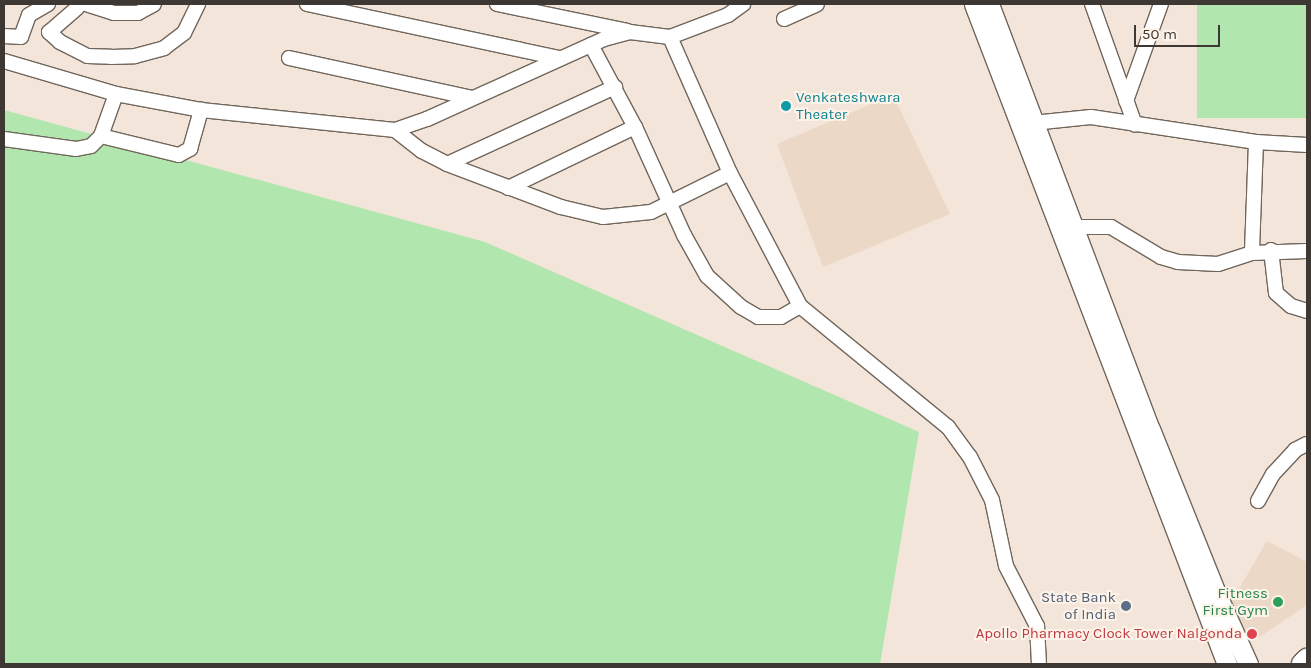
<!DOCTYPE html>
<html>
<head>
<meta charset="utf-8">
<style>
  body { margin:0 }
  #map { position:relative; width:1311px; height:668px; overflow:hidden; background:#f3e5d9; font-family:Karla,sans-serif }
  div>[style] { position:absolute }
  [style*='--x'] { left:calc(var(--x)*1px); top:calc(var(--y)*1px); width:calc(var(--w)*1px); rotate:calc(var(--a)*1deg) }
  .built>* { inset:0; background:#ebd8c6 }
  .green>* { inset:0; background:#b1e7ae }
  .roads { filter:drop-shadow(1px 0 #71665b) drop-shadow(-1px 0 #71665b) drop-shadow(0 1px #71665b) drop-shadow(0 -1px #71665b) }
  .minor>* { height:14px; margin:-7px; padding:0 7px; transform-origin:7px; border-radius:7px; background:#fff }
  .secondary>* { height:19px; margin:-9.5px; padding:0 9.5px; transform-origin:9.5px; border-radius:9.5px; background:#fff }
  .trunk>* { height:22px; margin:-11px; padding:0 11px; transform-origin:11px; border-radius:11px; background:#fff }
  .dots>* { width:14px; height:14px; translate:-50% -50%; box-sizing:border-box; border:2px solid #fef3e9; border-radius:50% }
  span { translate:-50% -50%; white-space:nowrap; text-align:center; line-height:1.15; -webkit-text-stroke:4px #fef3e9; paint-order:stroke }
  .culture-label { font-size:15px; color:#0d838f }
  .left { translate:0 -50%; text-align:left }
  .leisure-label { font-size:15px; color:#27864d }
  .right { translate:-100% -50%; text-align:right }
  .service-label { font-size:15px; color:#4e5e75 }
  .health-label { font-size:15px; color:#be3a42 }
  .frame { position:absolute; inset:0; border:5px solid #3d3833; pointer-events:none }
  .scale { position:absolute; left:1134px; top:25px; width:86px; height:22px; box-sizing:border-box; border:2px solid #3d3833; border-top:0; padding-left:6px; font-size:15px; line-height:18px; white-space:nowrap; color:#3d3833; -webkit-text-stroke:4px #fef3e9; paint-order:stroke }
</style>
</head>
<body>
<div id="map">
  <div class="built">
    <i style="clip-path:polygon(893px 95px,950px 214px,823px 267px,777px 144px)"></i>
    <i style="clip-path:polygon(1267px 541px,1307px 562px,1307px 605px,1252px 642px,1228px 608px)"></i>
  </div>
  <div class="green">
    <i style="clip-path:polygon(1197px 4px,1307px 4px,1307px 118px,1197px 118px)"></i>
    <i style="clip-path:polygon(4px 110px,485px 242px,919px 432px,880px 664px,4px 664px)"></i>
  </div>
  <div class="roads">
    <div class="minor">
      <i style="--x:86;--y:4;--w:29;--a:18"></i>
      <i style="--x:114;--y:13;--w:24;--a:0"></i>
      <i style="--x:138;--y:13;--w:18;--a:-29"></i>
      <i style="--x:307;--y:4;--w:257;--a:12.1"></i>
      <i style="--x:497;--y:4;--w:133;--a:11.7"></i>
      <i style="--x:1092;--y:4;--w:128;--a:70.4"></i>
      <i style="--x:77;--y:8;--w:37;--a:139"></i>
      <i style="--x:49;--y:32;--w:15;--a:42"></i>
      <i style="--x:60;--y:42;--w:30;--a:27"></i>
      <i style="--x:87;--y:56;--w:24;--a:2"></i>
      <i style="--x:111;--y:57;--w:24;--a:-2"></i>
      <i style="--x:135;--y:56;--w:30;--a:-15"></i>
      <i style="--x:164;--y:48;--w:25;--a:-37"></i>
      <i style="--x:184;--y:33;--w:32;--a:-64"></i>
      <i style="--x:784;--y:19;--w:36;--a:-24"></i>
      <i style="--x:4;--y:36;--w:17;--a:3"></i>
      <i style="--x:21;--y:37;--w:23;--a:-70"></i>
      <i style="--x:29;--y:15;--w:22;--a:-30"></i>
      <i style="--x:670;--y:37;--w:62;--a:-20.8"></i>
      <i style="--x:728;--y:15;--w:19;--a:-36"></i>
      <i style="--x:591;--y:45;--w:93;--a:61.8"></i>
      <i style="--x:635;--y:127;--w:119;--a:65.6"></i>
      <i style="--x:684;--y:235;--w:47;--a:60.7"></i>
      <i style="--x:707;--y:276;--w:46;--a:42.4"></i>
      <i style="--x:741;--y:307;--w:20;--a:30"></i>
      <i style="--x:758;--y:317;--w:23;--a:0"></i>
      <i style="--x:781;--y:317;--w:22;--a:-30"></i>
      <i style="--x:289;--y:58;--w:187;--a:12.3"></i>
      <i style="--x:4;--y:61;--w:117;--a:16.4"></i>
      <i style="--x:116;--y:94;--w:86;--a:10.7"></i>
      <i style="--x:201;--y:110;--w:195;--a:5.9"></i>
      <i style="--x:395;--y:130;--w:34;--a:-19"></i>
      <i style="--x:427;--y:119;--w:194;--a:-24.3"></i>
      <i style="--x:604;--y:39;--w:27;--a:-15"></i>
      <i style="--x:630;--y:32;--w:40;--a:7.1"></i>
      <i style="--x:670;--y:37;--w:149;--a:66.2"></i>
      <i style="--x:730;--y:173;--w:150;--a:62.2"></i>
      <i style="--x:800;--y:306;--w:191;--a:39.3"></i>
      <i style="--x:948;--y:427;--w:37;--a:54"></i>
      <i style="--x:970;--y:457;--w:48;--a:62.9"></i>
      <i style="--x:992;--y:500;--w:67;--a:78"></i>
      <i style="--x:1006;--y:566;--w:68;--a:62.7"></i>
      <i style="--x:1037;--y:626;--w:38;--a:87"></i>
      <i style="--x:116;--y:94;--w:45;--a:109.7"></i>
      <i style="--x:101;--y:136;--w:80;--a:13.7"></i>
      <i style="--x:179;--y:155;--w:13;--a:-29"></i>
      <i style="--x:190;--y:149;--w:41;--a:-74.2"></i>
      <i style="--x:1126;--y:101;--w:103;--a:-70.2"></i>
      <i style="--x:1033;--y:123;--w:58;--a:-5.9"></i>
      <i style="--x:1091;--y:117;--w:167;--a:8.6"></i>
      <i style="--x:395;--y:130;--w:34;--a:38"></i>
      <i style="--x:422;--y:151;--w:28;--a:27"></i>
      <i style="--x:447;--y:164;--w:122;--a:20.7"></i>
      <i style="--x:561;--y:207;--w:43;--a:13.4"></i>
      <i style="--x:603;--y:217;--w:48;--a:-5.9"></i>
      <i style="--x:651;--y:212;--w:88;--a:-26.3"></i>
      <i style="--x:4;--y:139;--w:73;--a:7.9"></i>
      <i style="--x:76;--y:149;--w:15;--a:-11"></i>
      <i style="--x:91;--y:146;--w:14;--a:-45"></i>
      <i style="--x:1307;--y:145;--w:51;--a:-176.6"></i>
      <i style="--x:1256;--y:142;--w:111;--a:92.1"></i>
      <i style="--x:1252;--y:253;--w:55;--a:-2.1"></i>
      <i style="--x:447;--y:164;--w:185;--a:-24.6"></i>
      <i style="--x:508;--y:188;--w:141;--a:-25.7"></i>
      <i style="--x:1075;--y:227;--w:36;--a:0"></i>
      <i style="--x:1111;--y:227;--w:58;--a:31"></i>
      <i style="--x:1161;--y:257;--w:18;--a:16"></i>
      <i style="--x:1178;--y:262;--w:40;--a:2.9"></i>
      <i style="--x:1218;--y:264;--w:36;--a:-18"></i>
      <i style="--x:1271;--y:250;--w:43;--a:83.4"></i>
      <i style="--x:1276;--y:293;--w:20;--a:41"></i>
      <i style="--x:1291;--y:306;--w:17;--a:17"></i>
      <i style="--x:1258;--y:501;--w:31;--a:-61"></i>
      <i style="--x:1273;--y:474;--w:33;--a:-47"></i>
      <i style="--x:1295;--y:450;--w:13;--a:-27"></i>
    </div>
    <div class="secondary">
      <i style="--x:974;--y:4;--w:707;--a:69.03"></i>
      <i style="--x:989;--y:4;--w:454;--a:69.3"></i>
      <i style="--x:1150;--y:429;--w:177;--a:68.1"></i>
      <i style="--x:1216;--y:593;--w:78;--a:65.7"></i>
    </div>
    <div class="trunk">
      <i style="--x:1303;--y:664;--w:6;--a:-45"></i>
    </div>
  </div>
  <div class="dots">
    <i style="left:786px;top:106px;background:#0f9aa8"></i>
    <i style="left:1278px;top:602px;background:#2e9e5b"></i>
    <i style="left:1126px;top:606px;background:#5c6f8a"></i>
    <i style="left:1252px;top:634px;background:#e0444e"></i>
  </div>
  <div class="culture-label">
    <span class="left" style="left:796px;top:106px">Venkateshwara<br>Theater</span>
  </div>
  <div class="leisure-label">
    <span class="right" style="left:1268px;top:602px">Fitness<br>First Gym</span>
  </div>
  <div class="service-label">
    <span class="right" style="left:1116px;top:606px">State Bank<br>of India</span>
  </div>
  <div class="health-label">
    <span class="right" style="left:1242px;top:634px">Apollo Pharmacy Clock Tower Nalgonda</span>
  </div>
  <div class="frame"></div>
  <div class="scale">50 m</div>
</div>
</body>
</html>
